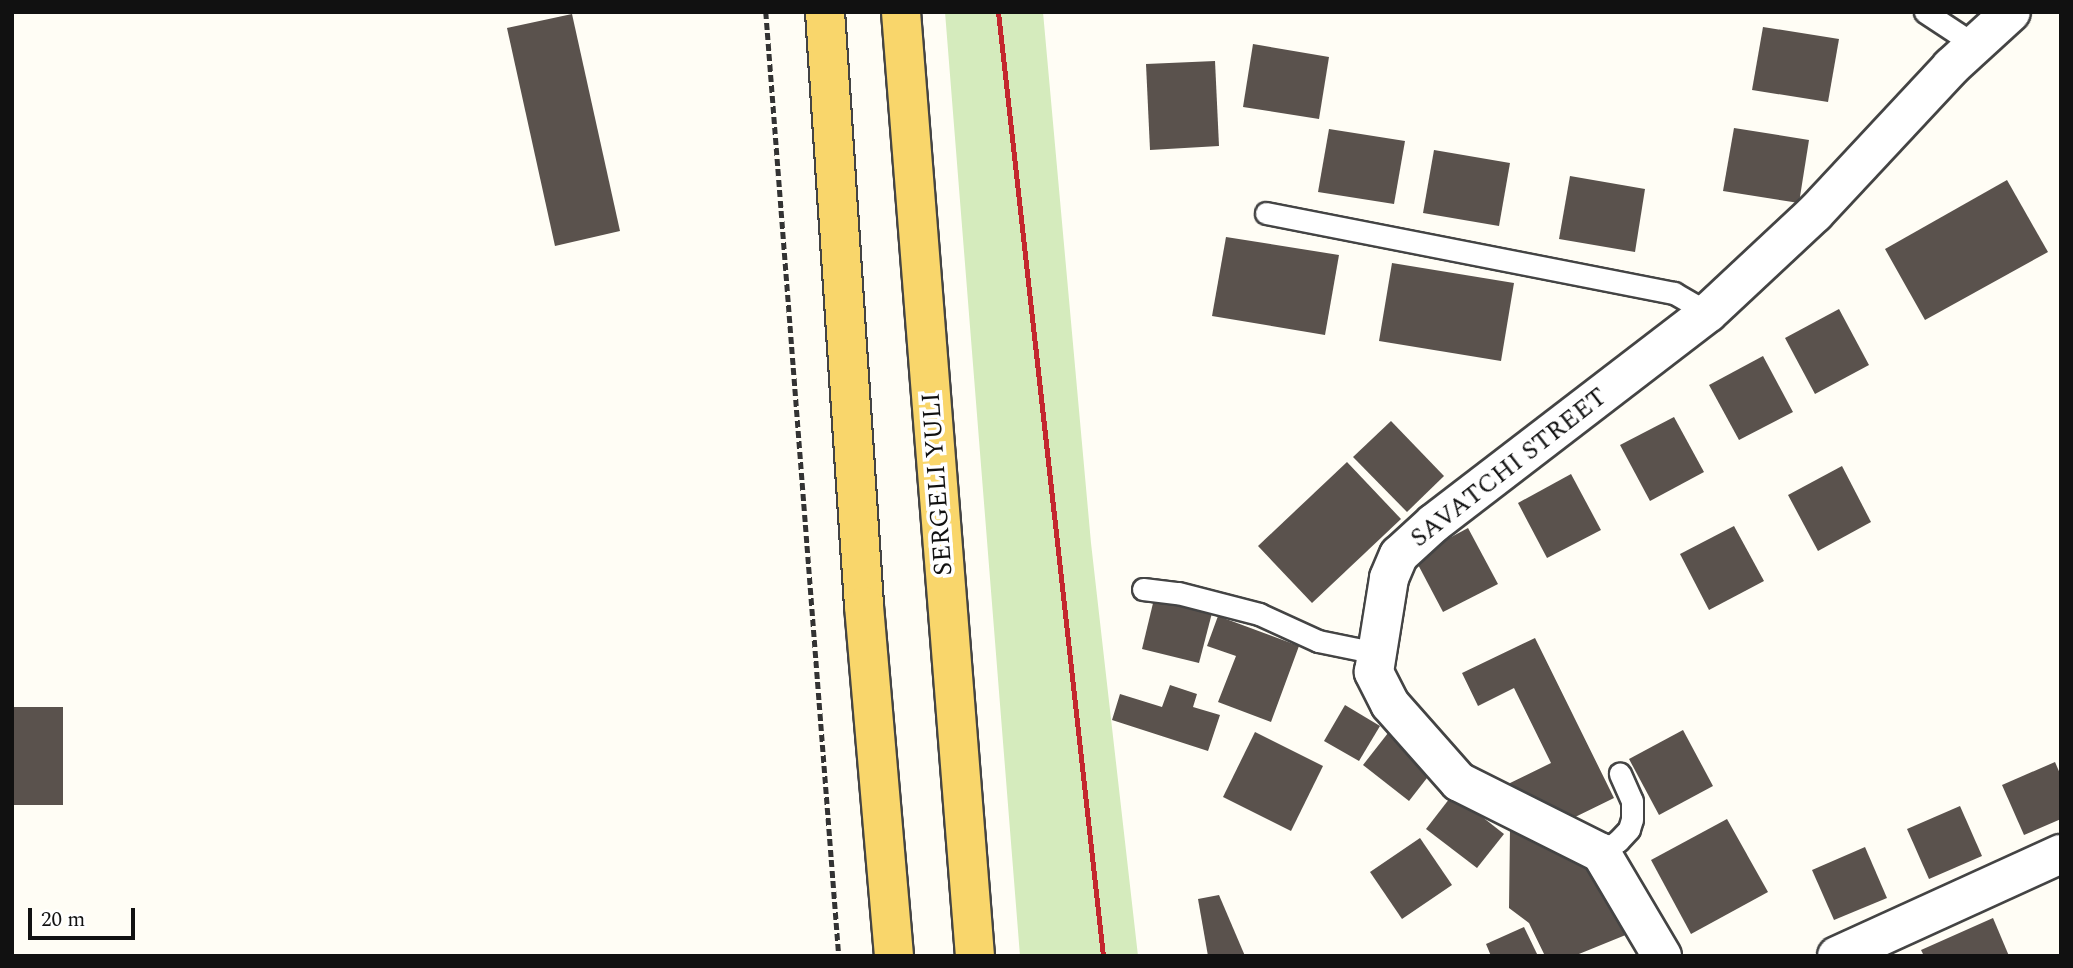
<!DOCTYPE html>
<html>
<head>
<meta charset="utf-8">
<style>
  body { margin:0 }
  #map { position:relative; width:2073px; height:968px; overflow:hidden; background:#fffdf5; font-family:Spectral,serif }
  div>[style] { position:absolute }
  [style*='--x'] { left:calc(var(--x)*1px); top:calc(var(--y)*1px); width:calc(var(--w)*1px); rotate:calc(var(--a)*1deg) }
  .green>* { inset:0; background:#d5ebbd }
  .building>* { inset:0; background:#5a524d }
  .path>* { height:4.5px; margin-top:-2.25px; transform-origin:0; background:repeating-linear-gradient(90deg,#333 0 7px,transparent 0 10.5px) }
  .roads { filter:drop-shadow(2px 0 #444) drop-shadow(-2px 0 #444) drop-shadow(0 2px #444) drop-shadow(0 -2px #444) }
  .lane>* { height:21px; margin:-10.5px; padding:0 10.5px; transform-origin:10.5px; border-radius:10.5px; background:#fff }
  .street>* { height:38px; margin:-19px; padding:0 19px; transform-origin:19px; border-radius:19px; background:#fff }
  .primary>* { height:38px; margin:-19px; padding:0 19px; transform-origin:19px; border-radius:19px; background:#f9d66b }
  .rail>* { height:5px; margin:-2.5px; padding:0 2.5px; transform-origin:2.5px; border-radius:2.5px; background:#c4262e }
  span { translate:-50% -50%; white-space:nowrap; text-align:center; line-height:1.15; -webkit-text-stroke:7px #fff; paint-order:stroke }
  .street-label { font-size:26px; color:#111 }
  .frame { position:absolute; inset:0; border:14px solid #111; pointer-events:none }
  .scale { position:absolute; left:28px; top:908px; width:107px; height:32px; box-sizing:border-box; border:4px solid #111; border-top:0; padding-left:9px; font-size:21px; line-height:24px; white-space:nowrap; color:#111; -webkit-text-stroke:5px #fff; paint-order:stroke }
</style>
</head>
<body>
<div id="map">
  <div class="green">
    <i style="clip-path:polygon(945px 12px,1043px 12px,1091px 543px,1138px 956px,1020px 956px)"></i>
  </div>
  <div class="building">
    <i style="clip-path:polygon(572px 14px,620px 231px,555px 246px,507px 28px)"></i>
    <i style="clip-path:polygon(1763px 27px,1839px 39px,1828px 102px,1752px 90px)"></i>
    <i style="clip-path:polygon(1253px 44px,1329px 57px,1319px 119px,1243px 107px)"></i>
    <i style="clip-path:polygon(1215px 61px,1219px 146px,1150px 150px,1146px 64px)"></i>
    <i style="clip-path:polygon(1734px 128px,1809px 140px,1799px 203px,1723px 191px)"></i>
    <i style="clip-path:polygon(1329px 129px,1405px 141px,1394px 204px,1318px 192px)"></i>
    <i style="clip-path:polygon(1434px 150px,1510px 163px,1499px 226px,1423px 213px)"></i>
    <i style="clip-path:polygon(1570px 176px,1645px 189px,1635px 252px,1559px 239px)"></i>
    <i style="clip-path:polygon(2007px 180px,2048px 252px,1925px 320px,1885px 249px)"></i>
    <i style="clip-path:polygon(1226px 237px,1339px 255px,1325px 335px,1212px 316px)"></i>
    <i style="clip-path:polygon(1392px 263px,1514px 283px,1501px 361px,1379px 341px)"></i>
    <i style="clip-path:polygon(1839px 309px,1869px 365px,1815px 394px,1785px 338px)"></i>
    <i style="clip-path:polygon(1763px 356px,1793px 412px,1739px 440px,1709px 385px)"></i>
    <i style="clip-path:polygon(1674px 417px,1704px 472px,1650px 501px,1620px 445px)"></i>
    <i style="clip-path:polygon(1391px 421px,1444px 476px,1407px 512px,1353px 457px)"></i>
    <i style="clip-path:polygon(1347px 462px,1401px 519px,1312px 603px,1258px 546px)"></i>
    <i style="clip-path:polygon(1842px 466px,1871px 522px,1818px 551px,1788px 495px)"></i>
    <i style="clip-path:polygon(1571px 474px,1601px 530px,1547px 558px,1518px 503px)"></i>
    <i style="clip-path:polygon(1734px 526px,1764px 581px,1709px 610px,1680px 554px)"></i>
    <i style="clip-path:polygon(1468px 528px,1498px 584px,1443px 612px,1414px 557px)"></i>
    <i style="clip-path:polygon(1154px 599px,1212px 613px,1199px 663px,1142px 649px)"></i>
    <i style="clip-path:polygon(1218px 616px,1299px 646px,1271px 722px,1218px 702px,1236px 656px,1207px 646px)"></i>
    <i style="clip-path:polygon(1535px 638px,1614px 798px,1567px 821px,1506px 785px,1551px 763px,1514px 688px,1478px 706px,1462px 673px)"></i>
    <i style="clip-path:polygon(1170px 685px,1197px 694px,1193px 707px,1220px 715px,1208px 751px,1112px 720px,1120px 694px,1162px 707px)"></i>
    <i style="clip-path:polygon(1345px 705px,1380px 726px,1359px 761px,1324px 741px)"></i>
    <i style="clip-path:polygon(12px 707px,63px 707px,63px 805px,12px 805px)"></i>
    <i style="clip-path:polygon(1683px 730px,1713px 786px,1659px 815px,1629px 759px)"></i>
    <i style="clip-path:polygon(1255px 732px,1323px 766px,1291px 831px,1223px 797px)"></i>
    <i style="clip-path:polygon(1388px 733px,1434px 769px,1409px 801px,1363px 765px)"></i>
    <i style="clip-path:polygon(2055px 762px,2061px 776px,2061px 819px,2024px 835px,2002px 785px)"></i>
    <i style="clip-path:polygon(1453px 794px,1504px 834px,1477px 868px,1426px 829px)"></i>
    <i style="clip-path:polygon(1960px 806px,1982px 856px,1929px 879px,1907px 829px)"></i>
    <i style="clip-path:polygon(1727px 819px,1768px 892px,1691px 934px,1651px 860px)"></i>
    <i style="clip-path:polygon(1510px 828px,1598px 869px,1633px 932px,1574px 956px,1545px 956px,1529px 923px,1509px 908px)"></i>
    <i style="clip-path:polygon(1420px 838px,1452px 885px,1402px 919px,1370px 872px)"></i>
    <i style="clip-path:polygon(1865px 847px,1887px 898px,1834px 920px,1812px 870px)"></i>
    <i style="clip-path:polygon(1219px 895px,1245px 956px,1208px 956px,1198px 899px)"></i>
    <i style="clip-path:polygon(1993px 918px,2009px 956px,1924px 956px,1921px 950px)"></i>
    <i style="clip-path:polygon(1524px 927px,1538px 956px,1491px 956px,1486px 944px)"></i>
  </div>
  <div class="path">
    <i style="--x:766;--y:12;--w:947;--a:85.58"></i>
  </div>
  <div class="roads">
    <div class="lane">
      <i style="--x:1925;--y:12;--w:60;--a:33.4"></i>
      <i style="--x:1266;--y:213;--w:416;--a:11.1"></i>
      <i style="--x:1674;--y:293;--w:39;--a:30"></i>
      <i style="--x:1143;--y:589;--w:35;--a:7"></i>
      <i style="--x:1178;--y:593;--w:84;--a:14.5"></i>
      <i style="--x:1259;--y:614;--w:65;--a:24.6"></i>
      <i style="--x:1318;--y:641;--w:60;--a:11.5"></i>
      <i style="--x:1601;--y:853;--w:21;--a:-35"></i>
      <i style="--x:1618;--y:841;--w:16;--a:-47"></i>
      <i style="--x:1629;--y:829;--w:10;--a:-73"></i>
      <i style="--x:1632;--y:819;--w:18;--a:-90"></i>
      <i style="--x:1632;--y:801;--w:30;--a:-114"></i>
    </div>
    <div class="street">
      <i style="--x:1662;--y:956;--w:120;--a:-120.6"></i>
      <i style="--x:1601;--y:853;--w:159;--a:-153.4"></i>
      <i style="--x:1459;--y:782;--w:104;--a:-131.5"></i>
      <i style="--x:1390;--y:704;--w:36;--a:-117"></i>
      <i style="--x:1374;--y:672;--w:95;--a:-80.9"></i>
      <i style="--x:1389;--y:578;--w:25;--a:-67"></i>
      <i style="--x:1399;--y:555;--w:47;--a:-42.4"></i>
      <i style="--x:1434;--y:523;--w:345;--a:-37.5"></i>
      <i style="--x:1708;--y:313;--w:146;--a:-43.1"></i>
      <i style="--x:1815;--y:213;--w:200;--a:-47"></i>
      <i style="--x:1951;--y:67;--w:81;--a:-42.5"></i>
      <i style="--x:1837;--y:956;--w:246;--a:-24.5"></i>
    </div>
    <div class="primary">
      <i style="--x:825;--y:12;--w:595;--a:86.24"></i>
      <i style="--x:864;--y:606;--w:351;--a:85.1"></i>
      <i style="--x:901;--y:12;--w:947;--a:85.52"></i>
    </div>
  </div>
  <div class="rail">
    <i style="--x:998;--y:12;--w:950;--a:83.65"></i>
  </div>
  <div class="street-label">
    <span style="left:1509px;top:468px;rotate:-38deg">SAVATCHI STREET</span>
    <span style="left:938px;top:484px;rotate:-94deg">SERGELI YULI</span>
  </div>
  <div class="frame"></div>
  <div class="scale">20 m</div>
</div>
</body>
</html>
